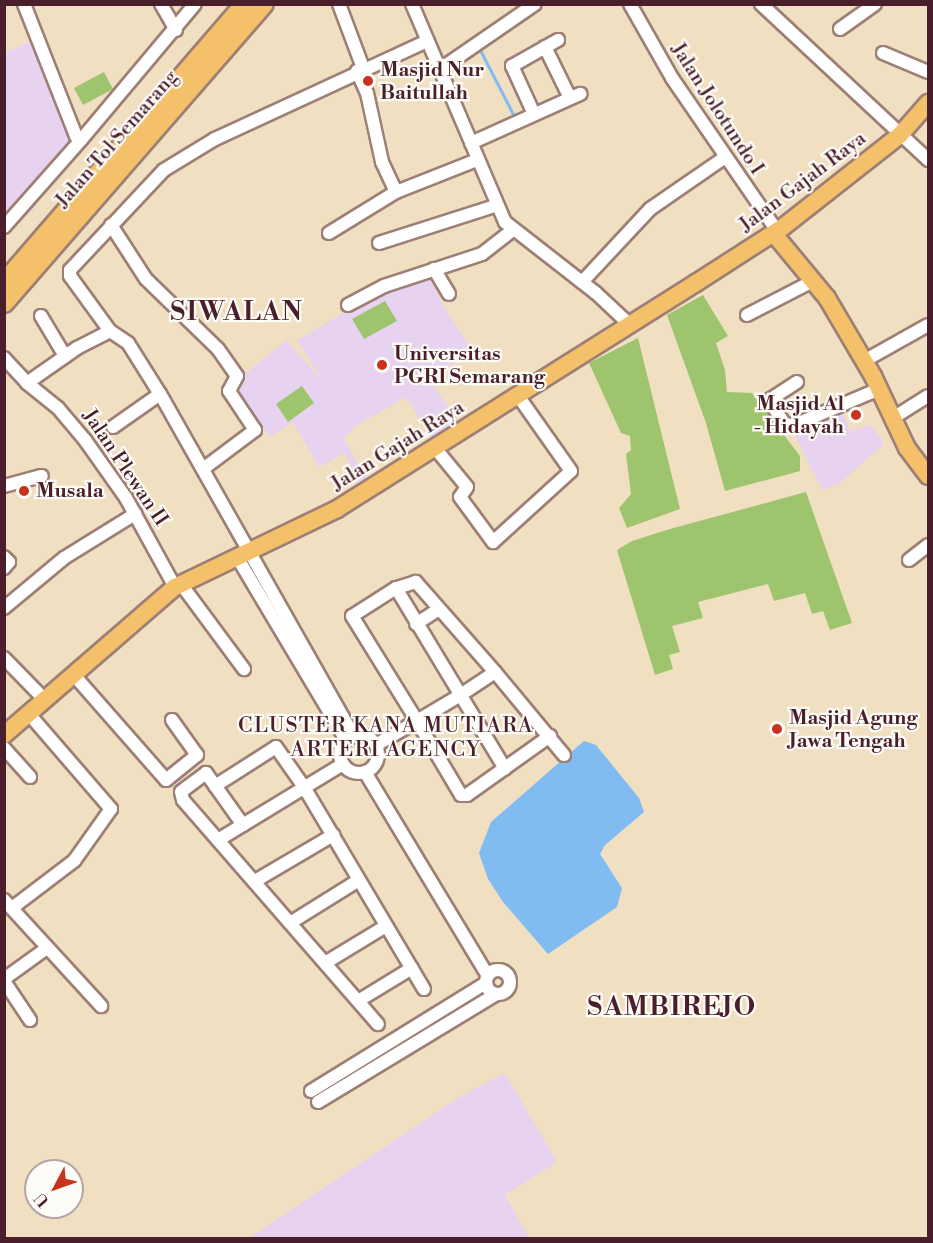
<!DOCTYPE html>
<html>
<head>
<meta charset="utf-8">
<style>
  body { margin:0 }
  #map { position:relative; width:933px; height:1243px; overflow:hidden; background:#f1dfc1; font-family:"Libre Bodoni",serif }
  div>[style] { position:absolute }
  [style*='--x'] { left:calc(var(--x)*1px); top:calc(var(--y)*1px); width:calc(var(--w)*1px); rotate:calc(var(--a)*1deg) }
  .built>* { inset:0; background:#e7d2ef }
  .green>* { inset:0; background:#9fc46e }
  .water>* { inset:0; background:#80bbf2 }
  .stream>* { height:3px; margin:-1.5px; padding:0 1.5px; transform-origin:1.5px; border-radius:1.5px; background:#80bbf2 }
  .roads { filter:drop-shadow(2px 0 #9e7f76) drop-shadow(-2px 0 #9e7f76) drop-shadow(0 2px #9e7f76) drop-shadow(0 -2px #9e7f76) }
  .minor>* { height:12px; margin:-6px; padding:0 6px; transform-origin:6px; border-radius:6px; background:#fff }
  .minor>.ring { margin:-6px; padding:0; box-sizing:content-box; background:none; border:12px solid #fff; border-radius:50% }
  .major>* { height:16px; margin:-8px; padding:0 8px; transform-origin:8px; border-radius:8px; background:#f4c16a }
  .highway>* { height:18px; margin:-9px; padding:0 9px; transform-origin:9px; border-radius:9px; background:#f4c16a }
  .dots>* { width:16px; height:16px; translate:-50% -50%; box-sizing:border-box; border:3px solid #fdfcf7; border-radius:50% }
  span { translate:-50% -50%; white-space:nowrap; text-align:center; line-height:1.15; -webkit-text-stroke:4.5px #fdfcf7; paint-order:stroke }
  .poi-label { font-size:20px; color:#4a1f2b; font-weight:700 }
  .left { translate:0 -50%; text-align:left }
  .right { translate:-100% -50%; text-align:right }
  .street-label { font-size:20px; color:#4a1f2b }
  .neighbourhood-label { font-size:21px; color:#4a1f2b; letter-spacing:1.5px }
  .district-label { font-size:26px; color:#4a1f2b; font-weight:700; letter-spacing:1.5px }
  .frame { position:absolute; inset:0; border:6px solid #4a1f2b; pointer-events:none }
  .north { position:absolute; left:24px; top:1159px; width:60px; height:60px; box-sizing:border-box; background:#fdfcf7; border:2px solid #b5a4a5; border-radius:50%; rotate:229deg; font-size:16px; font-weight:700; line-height:24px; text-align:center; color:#4a1f2b }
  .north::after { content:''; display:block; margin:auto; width:21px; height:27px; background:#c8321e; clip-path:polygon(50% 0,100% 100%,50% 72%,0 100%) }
</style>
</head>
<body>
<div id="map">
  <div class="built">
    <i style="clip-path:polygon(35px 39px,77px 149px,48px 179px,34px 209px,5px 236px,5px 53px)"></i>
    <i style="clip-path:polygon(429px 274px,444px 307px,473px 352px,428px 379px,458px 420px,431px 437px,406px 397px,352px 428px,297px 340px,389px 287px)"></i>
    <i style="clip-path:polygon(286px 340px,325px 384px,353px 431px,343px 437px,367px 480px,361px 484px,344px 453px,319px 467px,293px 422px,270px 437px,231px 386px)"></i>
    <i style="clip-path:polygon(840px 408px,850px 431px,871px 425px,884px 444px,840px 483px,822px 490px,792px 429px)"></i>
    <i style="clip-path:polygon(505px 1073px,557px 1162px,505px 1195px,529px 1238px,249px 1238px,456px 1099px)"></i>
  </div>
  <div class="green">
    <i style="clip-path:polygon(104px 72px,113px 89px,83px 105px,74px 88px)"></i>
    <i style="clip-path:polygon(703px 295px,728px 336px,716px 343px,725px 370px,727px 392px,752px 393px,800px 456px,800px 471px,725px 491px,706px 423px,667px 315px)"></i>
    <i style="clip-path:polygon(385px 301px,397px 321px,364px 339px,352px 319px)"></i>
    <i style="clip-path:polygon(638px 338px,680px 509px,627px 528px,619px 508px,631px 494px,626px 454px,631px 450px,630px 436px,621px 433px,589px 363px)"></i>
    <i style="clip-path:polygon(302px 386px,314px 403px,288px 422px,276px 404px)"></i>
    <i style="clip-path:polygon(806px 492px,852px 623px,830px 630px,823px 611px,812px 614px,805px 593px,774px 601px,768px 584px,698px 602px,703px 618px,672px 626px,680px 652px,669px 655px,673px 669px,655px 675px,617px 550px,632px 541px,670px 529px)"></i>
  </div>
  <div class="water">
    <i style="clip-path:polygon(584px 741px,596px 745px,639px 798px,644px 812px,605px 845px,600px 854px,622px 888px,617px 907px,548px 954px,503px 902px,488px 879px,479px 853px,491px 822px)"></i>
  </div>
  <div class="stream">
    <i style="--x:478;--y:46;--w:83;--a:62.8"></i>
  </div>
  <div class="roads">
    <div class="minor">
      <i style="--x:24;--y:4;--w:142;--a:68.5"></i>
      <i style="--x:76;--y:136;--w:6;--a:39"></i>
      <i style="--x:81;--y:140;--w:177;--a:-50"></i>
      <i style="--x:161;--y:4;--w:30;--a:60"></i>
      <i style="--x:339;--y:4;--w:68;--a:69.4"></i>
      <i style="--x:412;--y:4;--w:237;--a:66.9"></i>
      <i style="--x:505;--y:222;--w:115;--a:38"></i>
      <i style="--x:596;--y:293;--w:47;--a:43.3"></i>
      <i style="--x:630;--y:4;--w:85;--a:60.4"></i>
      <i style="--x:672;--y:78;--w:186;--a:55.5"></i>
      <i style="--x:761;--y:4;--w:229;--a:43"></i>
      <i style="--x:840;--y:29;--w:43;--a:-35.5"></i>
      <i style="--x:545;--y:47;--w:57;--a:63.9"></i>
      <i style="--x:883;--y:53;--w:49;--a:22.9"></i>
      <i style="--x:439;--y:70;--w:116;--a:-34.5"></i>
      <i style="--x:357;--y:71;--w:24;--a:66"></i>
      <i style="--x:367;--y:93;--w:71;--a:77.7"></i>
      <i style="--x:382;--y:162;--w:33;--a:65"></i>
      <i style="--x:534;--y:114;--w:53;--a:-114.6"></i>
      <i style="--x:512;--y:66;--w:53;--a:-29.5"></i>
      <i style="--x:471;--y:143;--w:120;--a:-24.2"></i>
      <i style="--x:111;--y:225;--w:64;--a:57.1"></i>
      <i style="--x:146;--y:279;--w:100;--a:44.2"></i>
      <i style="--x:218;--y:349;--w:33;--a:55"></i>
      <i style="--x:237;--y:376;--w:17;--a:118"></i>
      <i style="--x:229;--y:391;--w:47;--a:56.3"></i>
      <i style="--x:255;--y:430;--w:65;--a:143.1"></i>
      <i style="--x:4;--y:227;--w:116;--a:-48.5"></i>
      <i style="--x:329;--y:233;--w:79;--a:-31.5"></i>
      <i style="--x:396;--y:192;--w:87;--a:-21.6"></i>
      <i style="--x:379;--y:243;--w:122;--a:-17.7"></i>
      <i style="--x:434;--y:269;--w:29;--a:59"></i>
      <i style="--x:582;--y:282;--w:100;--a:-47"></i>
      <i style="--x:650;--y:209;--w:90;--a:-34.6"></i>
      <i style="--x:348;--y:305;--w:41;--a:-27.8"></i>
      <i style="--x:384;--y:286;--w:103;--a:-18.1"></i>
      <i style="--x:482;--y:254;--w:39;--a:-38"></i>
      <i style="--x:747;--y:315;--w:72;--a:-27.3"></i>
      <i style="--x:41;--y:316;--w:47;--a:59"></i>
      <i style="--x:4;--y:358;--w:34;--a:47"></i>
      <i style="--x:27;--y:383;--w:40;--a:39"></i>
      <i style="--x:58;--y:408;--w:42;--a:49.8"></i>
      <i style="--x:85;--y:440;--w:71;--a:54.7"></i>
      <i style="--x:126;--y:498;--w:102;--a:61.2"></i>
      <i style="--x:864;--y:361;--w:73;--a:-29.4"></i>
      <i style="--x:797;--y:382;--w:33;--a:147"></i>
      <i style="--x:769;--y:400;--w:27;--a:57"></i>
      <i style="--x:784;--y:423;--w:9;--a:21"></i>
      <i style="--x:792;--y:426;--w:95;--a:-23"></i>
      <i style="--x:27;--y:383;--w:61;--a:-35"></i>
      <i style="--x:77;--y:348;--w:37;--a:-27"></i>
      <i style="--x:893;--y:418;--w:41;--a:-32.2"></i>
      <i style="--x:113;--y:427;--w:57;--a:-35.1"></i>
      <i style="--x:435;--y:448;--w:50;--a:50.6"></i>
      <i style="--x:467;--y:487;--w:12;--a:125"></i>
      <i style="--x:460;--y:497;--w:56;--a:53.7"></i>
      <i style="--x:493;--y:542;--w:105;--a:-42.3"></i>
      <i style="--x:571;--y:471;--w:92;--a:-125.2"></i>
      <i style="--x:4;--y:486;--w:39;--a:-15"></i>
      <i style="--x:4;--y:557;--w:7;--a:45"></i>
      <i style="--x:9;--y:562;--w:8;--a:130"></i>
      <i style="--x:237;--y:557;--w:213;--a:59.2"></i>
      <i style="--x:909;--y:560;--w:24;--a:-38"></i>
      <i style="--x:181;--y:584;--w:106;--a:53.5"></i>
      <i style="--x:396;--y:588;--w:211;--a:58.9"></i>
      <i style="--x:4;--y:608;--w:78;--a:-39.8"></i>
      <i style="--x:64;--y:558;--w:84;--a:-31.8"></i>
      <i style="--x:416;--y:624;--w:27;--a:-33"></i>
      <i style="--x:4;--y:658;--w:57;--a:45.7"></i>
      <i style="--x:495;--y:672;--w:108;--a:50.3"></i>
      <i style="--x:73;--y:674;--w:141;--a:48.7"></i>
      <i style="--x:166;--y:780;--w:40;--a:-39"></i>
      <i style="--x:197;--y:755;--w:43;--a:-125.5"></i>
      <i class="ring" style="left:340px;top:735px;width:26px;height:26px"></i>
      <i style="--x:353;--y:735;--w:392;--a:-119.5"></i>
      <i style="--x:160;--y:394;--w:60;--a:-122.1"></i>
      <i style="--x:128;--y:343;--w:22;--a:-146"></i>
      <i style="--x:110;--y:331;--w:68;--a:-126"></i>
      <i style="--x:70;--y:276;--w:6;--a:-90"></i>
      <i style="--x:70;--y:270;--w:137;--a:-46.8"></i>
      <i style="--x:164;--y:170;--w:60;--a:-31.3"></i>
      <i style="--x:215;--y:139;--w:234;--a:-24.8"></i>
      <i style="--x:376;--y:745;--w:48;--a:-30.3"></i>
      <i style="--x:417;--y:721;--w:49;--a:-30.8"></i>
      <i style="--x:459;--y:696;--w:43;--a:-33.7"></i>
      <i style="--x:495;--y:672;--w:120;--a:-131.3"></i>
      <i style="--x:416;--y:582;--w:21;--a:163"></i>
      <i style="--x:396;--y:588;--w:52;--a:147.5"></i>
      <i style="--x:352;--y:616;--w:123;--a:58.2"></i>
      <i style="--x:417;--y:721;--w:86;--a:59.3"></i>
      <i style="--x:461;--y:795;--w:6;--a:0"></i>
      <i style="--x:467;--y:795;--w:102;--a:-35.4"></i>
      <i style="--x:4;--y:748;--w:39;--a:48"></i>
      <i style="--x:365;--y:772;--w:238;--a:58.9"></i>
      <i style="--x:215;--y:786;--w:72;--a:-32.6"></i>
      <i style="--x:276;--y:747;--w:49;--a:55"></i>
      <i style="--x:304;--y:787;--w:235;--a:59.3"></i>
      <i style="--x:243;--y:825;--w:64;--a:-125.4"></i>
      <i style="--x:206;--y:773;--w:31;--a:143"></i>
      <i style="--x:181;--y:792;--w:8;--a:76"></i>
      <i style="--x:183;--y:800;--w:297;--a:49"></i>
      <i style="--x:218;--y:840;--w:146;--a:-31.3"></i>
      <i style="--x:255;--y:881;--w:91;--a:-30.5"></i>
      <i style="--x:4;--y:900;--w:144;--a:47.5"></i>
      <i style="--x:12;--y:908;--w:78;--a:-37.2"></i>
      <i style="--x:74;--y:861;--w:64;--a:-54.6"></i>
      <i style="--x:111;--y:809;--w:127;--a:-130.8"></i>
      <i style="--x:290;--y:923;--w:81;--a:-31.9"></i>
      <i style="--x:325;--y:963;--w:71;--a:-31.2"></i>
      <i class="ring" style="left:486px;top:970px;width:12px;height:12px"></i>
      <i style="--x:4;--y:979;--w:53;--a:-35.8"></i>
      <i style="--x:4;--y:981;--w:47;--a:56.3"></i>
      <i style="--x:358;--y:1001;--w:63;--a:-31.4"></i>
      <i style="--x:311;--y:1091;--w:206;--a:-31.7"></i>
      <i style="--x:318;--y:1102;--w:208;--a:-31.2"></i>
    </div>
    <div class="major">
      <i style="--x:774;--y:234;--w:83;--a:50.4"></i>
      <i style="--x:827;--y:298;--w:91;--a:59.5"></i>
      <i style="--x:873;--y:376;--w:80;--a:64.7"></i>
      <i style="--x:907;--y:448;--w:35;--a:53"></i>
      <i style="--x:4;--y:735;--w:226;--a:-40.9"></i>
      <i style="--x:175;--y:587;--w:180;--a:-25.7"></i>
      <i style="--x:337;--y:509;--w:424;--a:-32.2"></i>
      <i style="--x:696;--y:283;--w:103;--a:-32.8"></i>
      <i style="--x:783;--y:227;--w:149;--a:-38.2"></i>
      <i style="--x:900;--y:135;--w:43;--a:-48.8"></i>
    </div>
    <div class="highway">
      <i style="--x:4;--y:283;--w:369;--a:-49.2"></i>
      <i style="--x:4;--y:303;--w:396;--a:-49"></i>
    </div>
  </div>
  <div class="dots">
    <i style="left:368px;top:81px;background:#c8321e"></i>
    <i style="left:382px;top:365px;background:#c8321e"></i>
    <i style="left:856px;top:415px;background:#c8321e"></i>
    <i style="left:24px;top:491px;background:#c8321e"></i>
    <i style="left:777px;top:729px;background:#c8321e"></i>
  </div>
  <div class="poi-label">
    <span class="left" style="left:380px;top:82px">Masjid Nur<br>Baitullah</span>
    <span class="left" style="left:394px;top:366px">Universitas<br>PGRI Semarang</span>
    <span class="right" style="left:844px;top:416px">Masjid Al<br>- Hidayah</span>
    <span class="left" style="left:36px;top:491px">Musala</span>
    <span class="left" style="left:789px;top:730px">Masjid Agung<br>Jawa Tengah</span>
  </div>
  <div class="street-label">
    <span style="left:717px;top:109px;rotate:57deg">Jalan Jolotundo I</span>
    <span style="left:117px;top:139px;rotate:-49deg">Jalan Tol Semarang</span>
    <span style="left:803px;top:182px;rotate:-37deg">Jalan Gajah Raya</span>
    <span style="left:398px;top:446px;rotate:-32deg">Jalan Gajah Raya</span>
    <span style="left:125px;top:468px;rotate:56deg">Jalan Plewan II</span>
  </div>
  <div class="neighbourhood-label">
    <span style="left:386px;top:738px">CLUSTER KANA MUTIARA<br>ARTERI AGENCY</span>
  </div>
  <div class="district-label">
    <span style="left:237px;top:313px">SIWALAN</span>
    <span style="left:672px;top:1008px">SAMBIREJO</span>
  </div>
  <div class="frame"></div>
  <div class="north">U</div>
</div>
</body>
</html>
